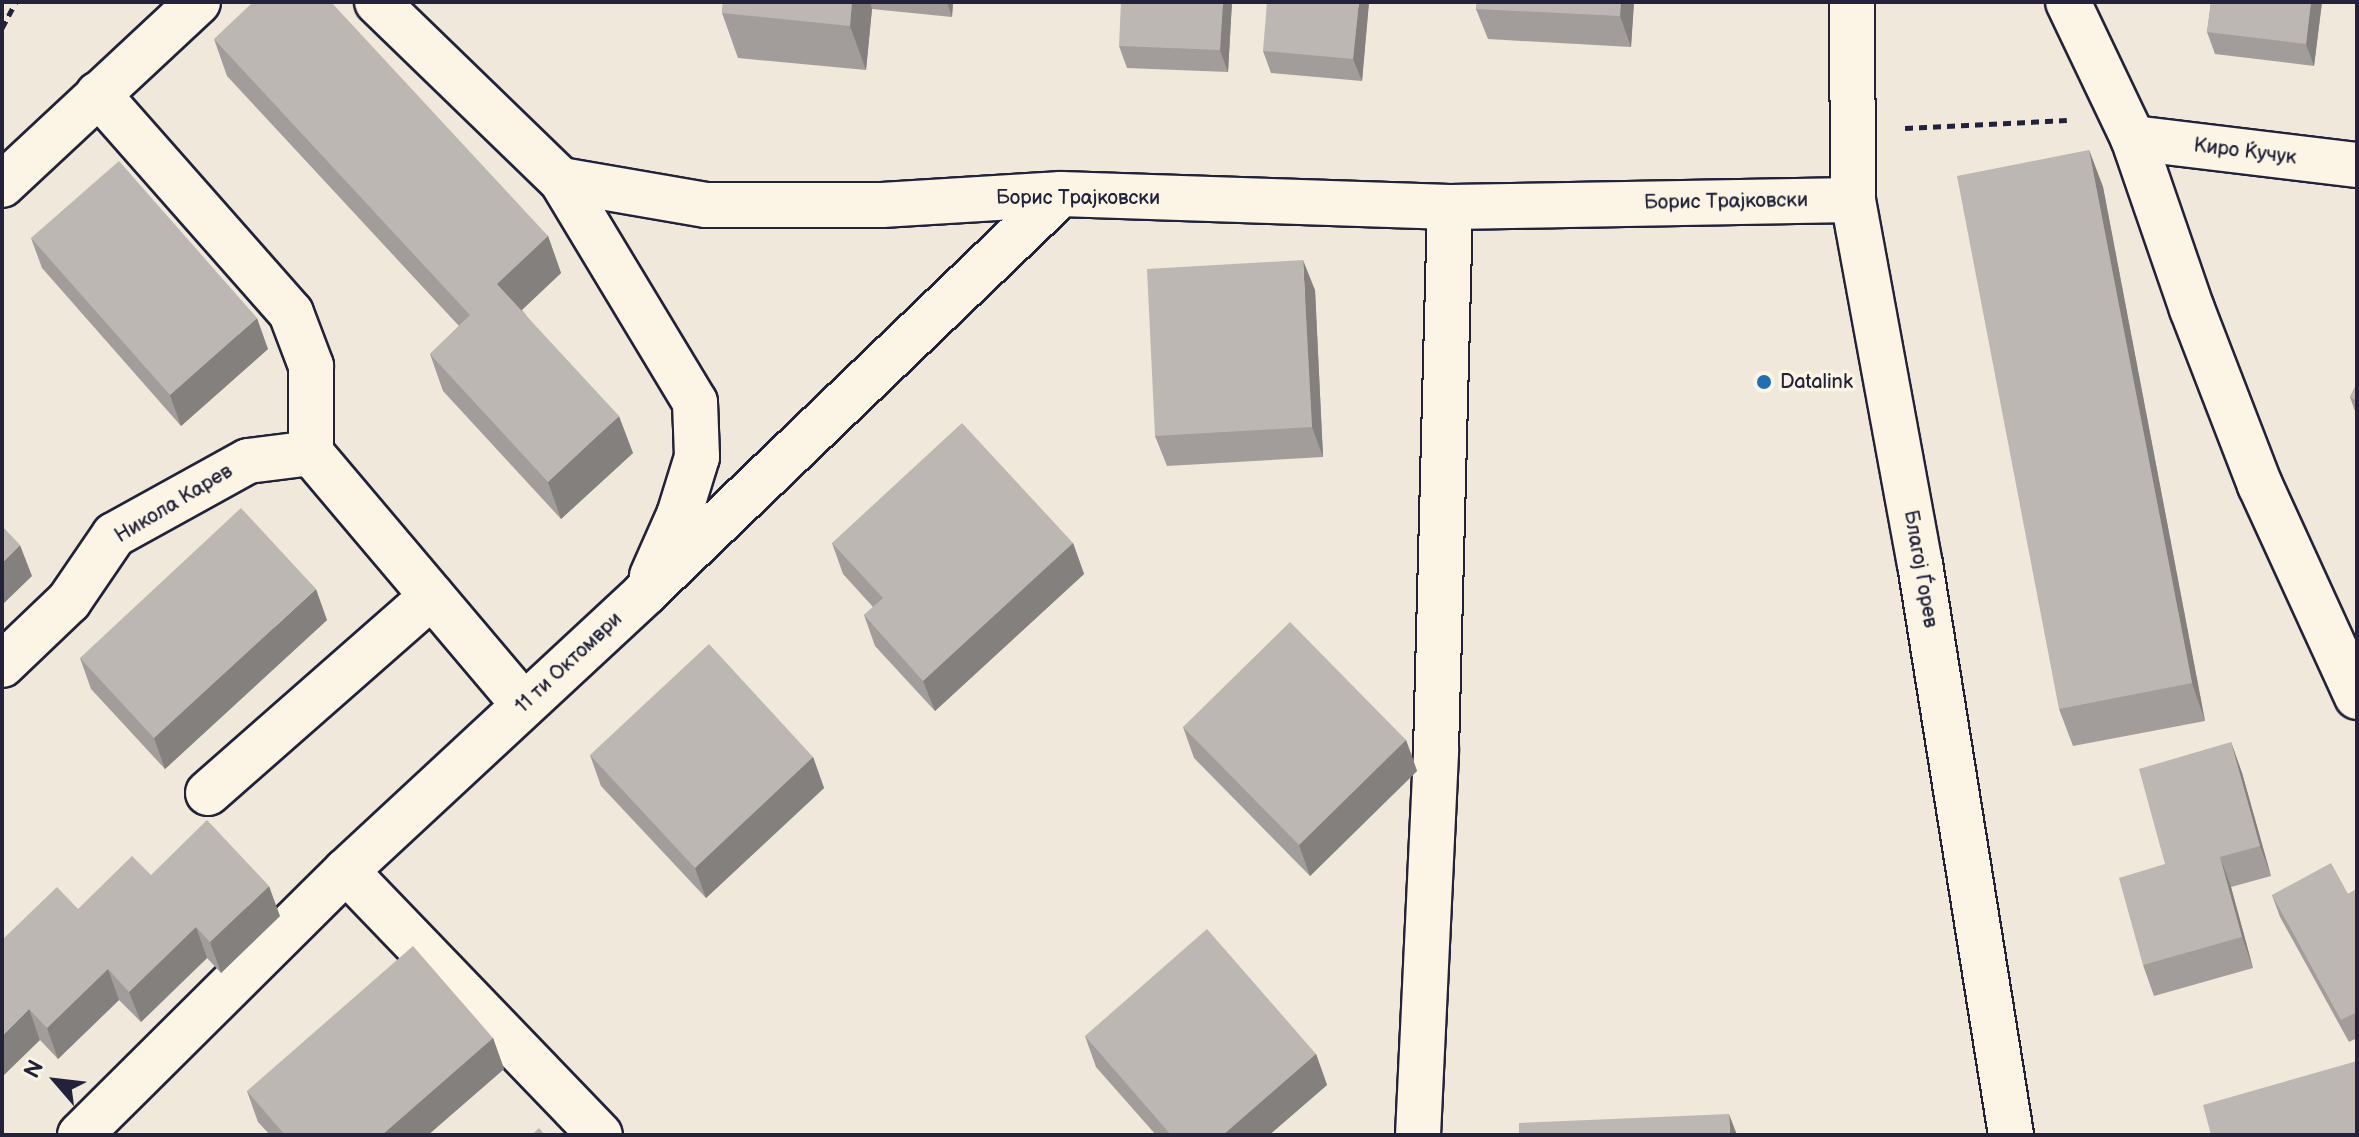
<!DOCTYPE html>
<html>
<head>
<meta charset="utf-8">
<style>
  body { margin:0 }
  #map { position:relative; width:2359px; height:1137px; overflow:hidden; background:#efe8db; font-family:"Balsamiq Sans",sans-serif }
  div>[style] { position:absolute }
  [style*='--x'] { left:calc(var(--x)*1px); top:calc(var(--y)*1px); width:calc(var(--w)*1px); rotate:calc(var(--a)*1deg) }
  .path>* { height:5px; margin-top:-2.5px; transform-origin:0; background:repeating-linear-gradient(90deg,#22223b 0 8px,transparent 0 14px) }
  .roads { filter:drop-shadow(2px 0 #22223b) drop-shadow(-2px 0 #22223b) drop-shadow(0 2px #22223b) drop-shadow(0 -2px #22223b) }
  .minor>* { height:44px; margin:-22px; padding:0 22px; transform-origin:22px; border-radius:22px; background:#fcf5e5 }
  .major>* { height:44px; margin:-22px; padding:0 22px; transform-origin:22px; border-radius:22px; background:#fcf5e5 }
  .wall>* { inset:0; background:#a29d9a }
  .shaded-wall>* { inset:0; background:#84807d }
  .building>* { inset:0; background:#bcb7b3 }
  .dots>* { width:22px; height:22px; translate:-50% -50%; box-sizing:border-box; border:4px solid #fcf5e5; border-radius:50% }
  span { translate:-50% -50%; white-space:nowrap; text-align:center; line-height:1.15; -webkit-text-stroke:7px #fcf5e5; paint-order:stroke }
  .street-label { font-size:20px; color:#22223b }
  .poi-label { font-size:20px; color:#22223b }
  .left { translate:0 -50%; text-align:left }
  .frame { position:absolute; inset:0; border:4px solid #22223b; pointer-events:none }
  .north { position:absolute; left:16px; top:1041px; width:80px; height:80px; -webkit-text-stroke:6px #fcf5e5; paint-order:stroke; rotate:298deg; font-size:22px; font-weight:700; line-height:32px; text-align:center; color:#22223b }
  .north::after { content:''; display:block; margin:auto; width:28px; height:36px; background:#22223b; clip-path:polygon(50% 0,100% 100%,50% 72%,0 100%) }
</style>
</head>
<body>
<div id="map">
  <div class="path">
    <i style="--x:2;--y:28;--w:30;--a:-62"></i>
    <i style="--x:1905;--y:128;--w:162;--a:-2.8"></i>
  </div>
  <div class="roads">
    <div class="minor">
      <i style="--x:377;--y:2;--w:256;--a:44.1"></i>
      <i style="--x:561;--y:180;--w:147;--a:9.8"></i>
      <i style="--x:706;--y:205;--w:176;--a:0"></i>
      <i style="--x:882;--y:205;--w:179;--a:-3.5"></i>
      <i style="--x:1061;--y:194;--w:389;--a:1.9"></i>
      <i style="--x:1450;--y:207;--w:403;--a:-1"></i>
      <i style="--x:2068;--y:2;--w:151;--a:64.5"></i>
      <i style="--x:2133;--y:138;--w:181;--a:71"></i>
      <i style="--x:2192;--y:309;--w:189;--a:68.9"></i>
      <i style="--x:2260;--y:485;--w:233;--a:65.4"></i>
      <i style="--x:98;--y:94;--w:292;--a:48.6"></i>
      <i style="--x:291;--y:313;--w:57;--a:69.3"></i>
      <i style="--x:311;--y:366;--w:87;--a:90"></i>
      <i style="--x:2133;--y:138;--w:226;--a:6.9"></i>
      <i style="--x:561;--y:180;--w:259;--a:58.9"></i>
      <i style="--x:695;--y:402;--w:55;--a:87.9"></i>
      <i style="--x:697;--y:457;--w:61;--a:107.2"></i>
      <i style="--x:679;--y:515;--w:67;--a:113.9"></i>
      <i style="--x:2;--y:185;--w:268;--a:-43"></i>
      <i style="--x:2;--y:665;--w:93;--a:-43.7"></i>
      <i style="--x:69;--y:601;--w:80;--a:-55.7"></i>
      <i style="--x:114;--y:535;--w:153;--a:-28.9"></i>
      <i style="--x:248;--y:461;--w:64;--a:-7.2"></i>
      <i style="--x:311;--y:453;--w:330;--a:49.8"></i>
      <i style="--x:208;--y:793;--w:298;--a:-41.3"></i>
      <i style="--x:346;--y:871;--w:366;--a:46.1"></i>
      <i style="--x:80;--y:1135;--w:375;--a:-44.8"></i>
      <i style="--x:346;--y:871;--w:408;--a:-42.9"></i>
      <i style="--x:645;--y:593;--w:576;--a:-43.81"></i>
      <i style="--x:1418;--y:1135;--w:384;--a:-87.3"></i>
      <i style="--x:1436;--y:751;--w:544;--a:-88.53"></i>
    </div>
    <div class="major">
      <i style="--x:1852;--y:2;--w:198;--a:89.7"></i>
      <i style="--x:1853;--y:200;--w:370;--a:79.6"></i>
      <i style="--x:1920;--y:564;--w:578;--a:80.94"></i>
    </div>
  </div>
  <div class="wall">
    <i style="clip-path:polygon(723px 2px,953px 2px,952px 17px,872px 9px,866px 70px,738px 58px,722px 13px)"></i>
    <i style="clip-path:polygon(1232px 2px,1228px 72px,1127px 68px,1119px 46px)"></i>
    <i style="clip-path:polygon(1369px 2px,1362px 81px,1271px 73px,1263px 51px)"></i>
    <i style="clip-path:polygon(1477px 2px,1634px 2px,1631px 47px,1488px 39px,1476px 9px)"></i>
    <i style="clip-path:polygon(2211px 2px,2322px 2px,2314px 66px,2215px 54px,2207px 32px)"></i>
    <i style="clip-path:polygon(214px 39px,548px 236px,561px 273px,522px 310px,633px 453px,561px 519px,443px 391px,430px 354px,459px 326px,227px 76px)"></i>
    <i style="clip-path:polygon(2089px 150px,2103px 187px,2205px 721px,2073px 746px,2059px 709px)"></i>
    <i style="clip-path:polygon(31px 238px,268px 349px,181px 426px,42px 268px)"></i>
    <i style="clip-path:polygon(1315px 290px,1323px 457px,1167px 466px,1155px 436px)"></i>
    <i style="clip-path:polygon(2357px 383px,2357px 417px,2350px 397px)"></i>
    <i style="clip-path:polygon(832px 543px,1073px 543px,1084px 574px,935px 711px,875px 646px,864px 615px,873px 607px,843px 574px)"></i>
    <i style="clip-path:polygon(327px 620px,165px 769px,91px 689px,80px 658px)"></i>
    <i style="clip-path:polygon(1183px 727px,1406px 740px,1417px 771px,1310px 876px,1194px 758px)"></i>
    <i style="clip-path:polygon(2231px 742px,2242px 773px,2271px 876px,2231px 887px,2253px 968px,2154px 996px,2143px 965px,2165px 864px)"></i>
    <i style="clip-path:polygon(590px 755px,813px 757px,824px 788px,706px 898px,601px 786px)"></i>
    <i style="clip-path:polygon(151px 875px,280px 916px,221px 973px,207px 958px,141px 1022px,119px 1000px,58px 1059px,40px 1040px,2px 940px,78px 909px)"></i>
    <i style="clip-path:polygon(2357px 889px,2357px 1038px,2349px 1042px,2280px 917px,2272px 895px,2348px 894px)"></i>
    <i style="clip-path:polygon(1085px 1036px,1316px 1054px,1327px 1085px,1269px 1135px,1156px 1135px,1096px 1067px)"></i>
    <i style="clip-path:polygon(493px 1038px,504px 1069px,428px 1135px,270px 1135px,258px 1122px,247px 1091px)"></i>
  </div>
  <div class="shaded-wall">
    <i style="clip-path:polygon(852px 2px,870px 2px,872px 9px,866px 70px,850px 26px)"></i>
    <i style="clip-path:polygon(947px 2px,953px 2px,952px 17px)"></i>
    <i style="clip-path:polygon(1223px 2px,1232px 2px,1228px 72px,1220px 50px)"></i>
    <i style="clip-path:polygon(1359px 2px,1369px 2px,1362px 81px,1353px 59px)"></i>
    <i style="clip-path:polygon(1621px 2px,1634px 2px,1631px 47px,1620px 16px)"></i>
    <i style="clip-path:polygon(2311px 2px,2322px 2px,2314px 66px,2306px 44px)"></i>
    <i style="clip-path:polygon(2089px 150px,2103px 187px,2205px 721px,2192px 683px)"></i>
    <i style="clip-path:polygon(548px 236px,561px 273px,510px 321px,497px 284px)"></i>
    <i style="clip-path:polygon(1303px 260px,1315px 290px,1323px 457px,1312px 427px)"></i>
    <i style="clip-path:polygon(257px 318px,268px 349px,181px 426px,170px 395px)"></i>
    <i style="clip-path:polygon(619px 416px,633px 453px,561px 519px,548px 482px)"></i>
    <i style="clip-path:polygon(1073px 543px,1084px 574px,935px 711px,923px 681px)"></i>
    <i style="clip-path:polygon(20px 545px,32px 576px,2px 605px,2px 563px)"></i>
    <i style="clip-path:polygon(316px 589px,327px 620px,165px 769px,154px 738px)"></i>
    <i style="clip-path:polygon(1406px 740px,1417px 771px,1310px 876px,1299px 845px)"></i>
    <i style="clip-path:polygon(2231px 742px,2242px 773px,2271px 876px,2260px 846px)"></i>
    <i style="clip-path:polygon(813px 757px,824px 788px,706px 898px,695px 868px)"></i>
    <i style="clip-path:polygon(2220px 857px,2231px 887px,2253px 968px,2242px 937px)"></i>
    <i style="clip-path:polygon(269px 886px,280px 916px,221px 973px,210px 942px)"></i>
    <i style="clip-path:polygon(196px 927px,207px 958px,141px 1022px,129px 992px)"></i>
    <i style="clip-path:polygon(108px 969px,119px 1000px,58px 1059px,47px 1028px)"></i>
    <i style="clip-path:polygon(29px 1009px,40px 1040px,2px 1077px,2px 1036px)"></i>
    <i style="clip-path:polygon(493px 1038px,504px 1069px,428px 1135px,382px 1135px)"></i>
    <i style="clip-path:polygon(1316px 1054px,1327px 1085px,1269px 1135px,1223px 1135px)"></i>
    <i style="clip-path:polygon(1729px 1114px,1737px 1135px,1730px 1135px)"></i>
  </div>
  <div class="building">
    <i style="clip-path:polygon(253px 2px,331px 2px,548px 236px,497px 284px,619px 416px,548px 482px,430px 354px,470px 315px,214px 39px)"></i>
    <i style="clip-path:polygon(723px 2px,852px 2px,850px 26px,722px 13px)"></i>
    <i style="clip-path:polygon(1121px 2px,1223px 2px,1220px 50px,1119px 46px)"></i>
    <i style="clip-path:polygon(1267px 2px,1359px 2px,1353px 59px,1263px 51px)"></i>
    <i style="clip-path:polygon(1477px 2px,1621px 2px,1620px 16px,1476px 9px)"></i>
    <i style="clip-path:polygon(2211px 2px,2311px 2px,2306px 44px,2207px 32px)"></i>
    <i style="clip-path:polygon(2089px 150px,2192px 683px,2059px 709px,1957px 176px)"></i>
    <i style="clip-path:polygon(119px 161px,257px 318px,170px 395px,31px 238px)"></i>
    <i style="clip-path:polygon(1303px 260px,1312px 427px,1155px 436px,1147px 269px)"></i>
    <i style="clip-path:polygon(2357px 383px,2357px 401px,2350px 397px)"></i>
    <i style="clip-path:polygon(962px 423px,1073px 543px,923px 681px,864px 615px,883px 598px,832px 543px)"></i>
    <i style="clip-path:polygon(241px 508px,316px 589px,154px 738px,80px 658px)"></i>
    <i style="clip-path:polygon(2px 526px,20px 545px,2px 563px)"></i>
    <i style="clip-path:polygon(1290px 622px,1406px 740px,1299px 845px,1183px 727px)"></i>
    <i style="clip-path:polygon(709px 644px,813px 757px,695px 868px,590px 755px)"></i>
    <i style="clip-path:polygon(2231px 742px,2260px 846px,2220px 857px,2242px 937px,2143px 965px,2119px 878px,2165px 864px,2139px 769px)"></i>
    <i style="clip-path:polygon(207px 820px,269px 886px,210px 942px,196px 927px,129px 992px,108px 969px,47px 1028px,29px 1009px,2px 1036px,2px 940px,57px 887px,78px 909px,132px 856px,151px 875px)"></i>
    <i style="clip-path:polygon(2331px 863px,2348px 894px,2357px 889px,2357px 1012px,2341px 1020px,2272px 895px)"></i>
    <i style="clip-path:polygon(1207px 929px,1316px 1054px,1223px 1135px,1171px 1135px,1085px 1036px)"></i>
    <i style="clip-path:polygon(413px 946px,493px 1038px,382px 1135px,285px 1135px,247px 1091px)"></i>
    <i style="clip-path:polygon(2357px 1061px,2357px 1135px,2211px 1135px,2203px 1105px)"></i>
    <i style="clip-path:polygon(1729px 1114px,1730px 1135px,1519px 1135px,1519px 1123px)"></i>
    <i style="clip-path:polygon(539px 1128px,545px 1135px,532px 1135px)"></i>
  </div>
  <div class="dots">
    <i style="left:1764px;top:382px;background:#1f6fb2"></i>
  </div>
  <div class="street-label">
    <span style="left:2245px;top:152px;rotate:7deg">Киро Ќучук</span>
    <span style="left:1078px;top:198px">Борис Трајковски</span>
    <span style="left:1726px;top:202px;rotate:-1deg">Борис Трајковски</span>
    <span style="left:174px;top:504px;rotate:-31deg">Никола Карев</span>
    <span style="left:1920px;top:569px;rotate:80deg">Благој Ѓорев</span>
    <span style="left:569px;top:663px;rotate:-43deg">11 ти Октомври</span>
  </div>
  <div class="poi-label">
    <span class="left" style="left:1780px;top:382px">Datalink</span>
  </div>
  <div class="frame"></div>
  <div class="north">N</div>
</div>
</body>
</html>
